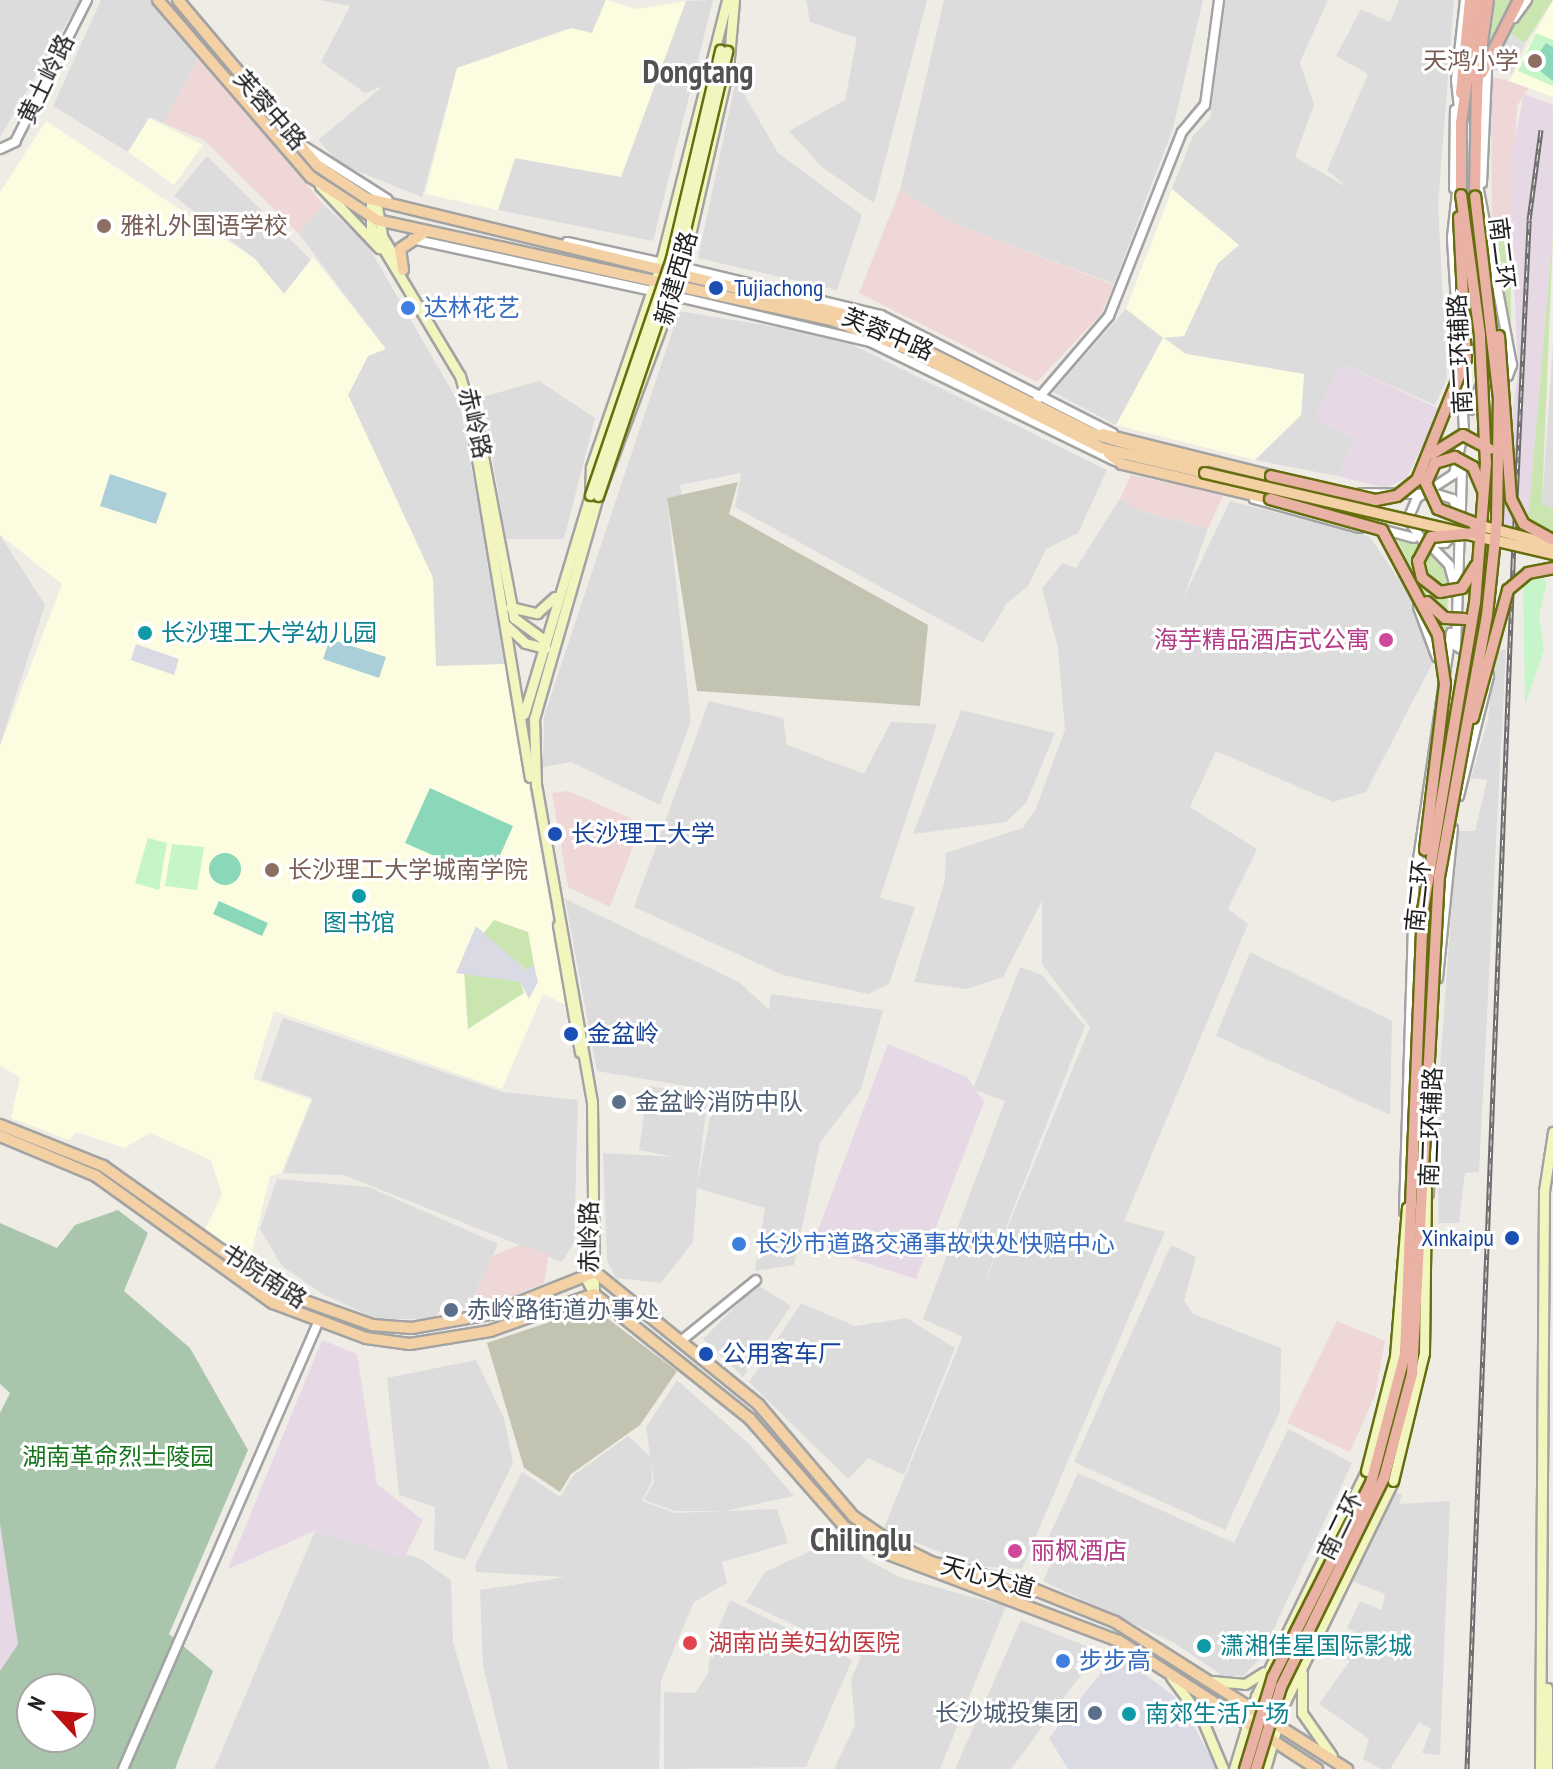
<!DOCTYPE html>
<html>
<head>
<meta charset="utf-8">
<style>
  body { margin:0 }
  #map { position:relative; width:1553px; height:1769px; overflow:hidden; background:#efece6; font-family:"PT Sans Narrow","Noto Sans SC",sans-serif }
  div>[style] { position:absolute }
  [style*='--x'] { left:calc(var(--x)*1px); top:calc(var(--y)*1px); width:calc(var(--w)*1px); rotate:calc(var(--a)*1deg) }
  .residential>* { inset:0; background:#dddcdc }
  .commercial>* { inset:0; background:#eed7d6 }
  .industrial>* { inset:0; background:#e7d8e5 }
  .education>* { inset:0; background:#fcfce1 }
  .construction>* { inset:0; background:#c3c3b2 }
  .grass>* { inset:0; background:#cae5b0 }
  .cemetery>* { inset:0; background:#a9c6ad }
  .park>* { inset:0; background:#c7f5ca }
  .pitch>* { inset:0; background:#8ad8b9 }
  .round { border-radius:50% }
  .parking>* { inset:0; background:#dfdfdf }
  .plaza>* { inset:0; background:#dadae5 }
  .water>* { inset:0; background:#aacfd9 }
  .roads { filter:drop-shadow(2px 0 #a3a3a3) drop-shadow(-2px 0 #a3a3a3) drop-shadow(0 2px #a3a3a3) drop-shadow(0 -2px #a3a3a3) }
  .tertiary>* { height:8px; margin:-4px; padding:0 4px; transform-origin:4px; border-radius:4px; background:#fff }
  .secondary>* { height:9px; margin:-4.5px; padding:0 4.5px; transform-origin:4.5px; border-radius:4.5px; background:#f2f5be }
  .primary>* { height:10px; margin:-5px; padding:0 5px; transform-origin:5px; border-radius:5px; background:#f4d1a5 }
  .trunk>* { height:10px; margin:-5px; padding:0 5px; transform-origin:5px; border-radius:5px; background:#eab2a4 }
  .rail>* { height:5px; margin-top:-2.5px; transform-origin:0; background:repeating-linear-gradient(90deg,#fff 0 6px,#6d6d6d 0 12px); box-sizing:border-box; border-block:2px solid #6d6d6d }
  .bridges { filter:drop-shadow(2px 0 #656e0e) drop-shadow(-2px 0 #656e0e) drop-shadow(0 2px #656e0e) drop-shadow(0 -2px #656e0e) }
  .secondary-bridge>* { height:9px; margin:-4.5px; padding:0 4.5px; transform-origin:4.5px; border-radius:4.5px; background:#f2f5be }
  .primary-bridge>* { height:10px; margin:-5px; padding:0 5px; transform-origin:5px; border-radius:5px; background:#f4d1a5 }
  .trunk-bridge>* { height:10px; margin:-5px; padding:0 5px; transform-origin:5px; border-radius:5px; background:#eab2a4 }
  .dots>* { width:22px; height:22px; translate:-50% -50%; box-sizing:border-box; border:4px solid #fff; border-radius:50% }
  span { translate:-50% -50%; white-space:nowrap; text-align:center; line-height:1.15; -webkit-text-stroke:6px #fff; paint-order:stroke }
  .education-label { font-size:24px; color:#785e54 }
  .right { translate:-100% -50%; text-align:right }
  .left { translate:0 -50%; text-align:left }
  .street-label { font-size:24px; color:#1f1f1f }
  .transit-label { font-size:24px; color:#164399 }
  .shop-label { font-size:24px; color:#366cbe }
  .culture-label { font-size:24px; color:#0d838f }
  .hotel-label { font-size:24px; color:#b23c85 }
  .service-label { font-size:24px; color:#4e5e75 }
  .park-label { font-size:24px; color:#14751b }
  .health-label { font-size:24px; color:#be3a42 }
  .district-label { font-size:32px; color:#525252; font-weight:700 }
  .north { position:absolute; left:16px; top:1673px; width:80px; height:80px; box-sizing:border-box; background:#fff; border:2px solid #a5a5a5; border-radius:50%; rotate:296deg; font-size:22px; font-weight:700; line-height:32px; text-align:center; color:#1f1f1f }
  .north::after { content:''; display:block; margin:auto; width:28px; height:36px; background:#be1012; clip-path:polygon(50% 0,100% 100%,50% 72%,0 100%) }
</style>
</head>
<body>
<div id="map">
  <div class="residential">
    <i style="clip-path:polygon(0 0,80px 0,0 137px)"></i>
    <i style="clip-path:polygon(101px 0,152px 0,200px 56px,163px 123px,151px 117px,128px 152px,53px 106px)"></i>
    <i style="clip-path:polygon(319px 0,606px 0,592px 33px,457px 68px,422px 197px,340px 164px,318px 140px,383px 86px,365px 93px,321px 62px,350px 6px)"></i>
    <i style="clip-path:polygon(713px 0,653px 241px,498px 210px,515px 158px,617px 176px,686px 1px)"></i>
    <i style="clip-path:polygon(806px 0,927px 0,874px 203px,823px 168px,789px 131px,845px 100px,857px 38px,810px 22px)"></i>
    <i style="clip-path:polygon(944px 0,1203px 0,1173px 128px,1114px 284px,953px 223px,900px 190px)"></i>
    <i style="clip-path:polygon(1225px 0,1328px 0,1300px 62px,1314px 105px,1295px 157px,1348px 188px,1327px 170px,1368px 74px,1336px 56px,1361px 9px,1390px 22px,1399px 0,1454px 0,1438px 205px,1447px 379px,1435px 405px,1342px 364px,1354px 440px,1338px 476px,1255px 460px,1301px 415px,1304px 374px,1185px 354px,1163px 338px,1116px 425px,1053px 392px,1126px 309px,1163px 337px,1184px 336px,1218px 263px,1239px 245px,1172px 189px,1193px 136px,1210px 118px)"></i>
    <i style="clip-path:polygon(736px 80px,778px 153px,862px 215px,837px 290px,698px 258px)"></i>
    <i style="clip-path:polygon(207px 156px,311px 260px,284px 294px,255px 259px,174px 196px)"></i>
    <i style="clip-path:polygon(323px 204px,367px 244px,460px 405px,507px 664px,436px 667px,432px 576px,348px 395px,368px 356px,385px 348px,299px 234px)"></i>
    <i style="clip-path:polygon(679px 311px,837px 337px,1107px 470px,1078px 533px,1046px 549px,1028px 586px,1007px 603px,983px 643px,735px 507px,741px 473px,680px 485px,682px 495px,667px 498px,691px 721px,660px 805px,571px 762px,543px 767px,544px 716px)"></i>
    <i style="clip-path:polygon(1553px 344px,1553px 509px,1542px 505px)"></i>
    <i style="clip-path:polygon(539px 381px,595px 418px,564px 539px,506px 539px,482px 397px)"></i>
    <i style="clip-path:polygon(1120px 498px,1140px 511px,1208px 528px,1183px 599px,1230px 501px,1369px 536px,1413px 600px,1432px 664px,1366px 792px,1333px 802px,1216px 751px,1190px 807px,1257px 849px,1228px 909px,1248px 924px,1124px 1221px,1165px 1232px,1022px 1569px,976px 1566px,883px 1530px,1090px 1027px,1042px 964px,1042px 901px,1003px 977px,967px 989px,914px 982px,945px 880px,946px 853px,1023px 828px,1036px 808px,1065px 730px,1058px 648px,1042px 589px,1062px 563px,1076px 568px)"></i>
    <i style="clip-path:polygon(0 535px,45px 605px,0 745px)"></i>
    <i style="clip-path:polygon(1506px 649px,1479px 1172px,1465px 1173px,1459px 1223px,1439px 1223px,1436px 1126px,1457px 831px,1475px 831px,1487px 780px,1471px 778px,1488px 720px,1495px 652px)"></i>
    <i style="clip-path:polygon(709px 701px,783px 718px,787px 745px,864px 774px,891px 722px,937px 724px,880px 898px,915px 907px,889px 984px,868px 994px,783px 975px,634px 907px)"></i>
    <i style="clip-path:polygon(961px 710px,1055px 733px,1026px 803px,1006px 822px,913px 834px)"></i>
    <i style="clip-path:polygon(565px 899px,739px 982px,769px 1010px,771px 994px,883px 1010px,861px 1089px,820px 1143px,794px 1265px,755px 1271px,765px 1208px,697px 1188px,693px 1242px,661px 1283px,616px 1278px,607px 1260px,603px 1153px,675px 1157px,639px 1150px,648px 1086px,708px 1094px,697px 1186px,715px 1091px,597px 1071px)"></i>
    <i style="clip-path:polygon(1250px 952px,1392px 1021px,1390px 1115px,1216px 1036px)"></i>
    <i style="clip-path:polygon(1020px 967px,1042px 975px,1085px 1026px,963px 1337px,923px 1319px,1005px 1101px,973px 1089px)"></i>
    <i style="clip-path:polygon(283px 1018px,503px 1092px,578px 1100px,574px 1242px,562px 1262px,344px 1175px,283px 1173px,313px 1098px,261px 1080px)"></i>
    <i style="clip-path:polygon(277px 1179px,369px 1187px,498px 1244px,468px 1309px,445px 1300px,435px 1319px,376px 1319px,324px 1295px,282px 1266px,260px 1229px)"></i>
    <i style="clip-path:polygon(1171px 1245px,1196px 1257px,1184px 1301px,1193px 1314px,1281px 1348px,1280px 1411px,1225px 1530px,1074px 1462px)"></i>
    <i style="clip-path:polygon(757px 1285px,791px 1306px,743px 1377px,703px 1339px)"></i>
    <i style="clip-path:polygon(801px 1303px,855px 1326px,907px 1318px,955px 1348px,904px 1475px,868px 1458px,848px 1479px,749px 1382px)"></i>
    <i style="clip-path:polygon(476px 1360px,504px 1418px,513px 1463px,465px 1560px,434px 1550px,435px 1507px,399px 1495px,387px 1378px)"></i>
    <i style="clip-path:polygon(677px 1380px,748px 1443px,794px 1496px,724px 1511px,675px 1511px,644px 1500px,654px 1482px,646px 1427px)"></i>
    <i style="clip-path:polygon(1288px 1429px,1352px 1463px,1259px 1660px,1243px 1676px,1223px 1676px,1174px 1643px,1043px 1581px,1056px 1553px,1044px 1547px,1078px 1473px,1234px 1543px)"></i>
    <i style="clip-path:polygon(628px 1436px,651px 1457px,652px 1481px,642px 1501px,675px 1513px,777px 1509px,788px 1543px,722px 1562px,727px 1583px,694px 1602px,661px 1680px,659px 1769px,508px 1769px,483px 1666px,480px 1590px,565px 1577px,476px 1572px,475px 1565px,522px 1472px,560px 1497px,574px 1475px)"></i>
    <i style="clip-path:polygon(1393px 1491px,1402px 1495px,1399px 1504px,1450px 1501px,1440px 1755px,1422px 1753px,1431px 1729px,1419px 1722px,1390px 1769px,1381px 1769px,1363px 1759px,1369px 1739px,1319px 1704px,1350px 1661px,1322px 1652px,1327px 1645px,1342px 1649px,1359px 1634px,1347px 1628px,1360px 1601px,1382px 1610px,1385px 1594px,1352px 1581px)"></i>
    <i style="clip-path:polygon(315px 1531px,419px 1558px,451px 1580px,453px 1642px,490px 1769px,214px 1769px)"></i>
    <i style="clip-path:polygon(843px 1536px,864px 1558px,902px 1578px,1006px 1606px,940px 1769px,834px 1769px,855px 1725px,851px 1679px,861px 1657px,746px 1602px,765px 1572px)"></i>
    <i style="clip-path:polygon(730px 1600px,852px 1660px,806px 1767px,664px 1769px,664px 1692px,695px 1693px,708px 1674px,711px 1646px)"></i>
    <i style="clip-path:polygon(1021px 1620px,1099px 1651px,1011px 1769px,955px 1769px)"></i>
  </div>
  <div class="commercial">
    <i style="clip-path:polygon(200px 56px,323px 204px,299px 234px,204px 140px,163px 123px)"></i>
    <i style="clip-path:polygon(1491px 76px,1529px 87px,1517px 106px,1510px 234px,1492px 234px)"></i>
    <i style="clip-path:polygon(900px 190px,953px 223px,1114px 285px,1101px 314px,1037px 382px,859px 293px)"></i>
    <i style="clip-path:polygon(1131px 475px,1224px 494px,1208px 528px,1140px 511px,1120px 498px)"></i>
    <i style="clip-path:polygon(568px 791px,642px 823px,610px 907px,568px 887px,552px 793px)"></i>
    <i style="clip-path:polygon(519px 1245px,549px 1254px,544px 1283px,499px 1302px,475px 1295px,492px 1256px)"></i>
    <i style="clip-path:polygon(1337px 1321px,1385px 1341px,1375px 1395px,1350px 1452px,1287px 1423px)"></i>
  </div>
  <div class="industrial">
    <i style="clip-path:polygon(1524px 94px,1553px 105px,1553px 233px,1527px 535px,1498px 527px,1518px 370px,1509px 167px)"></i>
    <i style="clip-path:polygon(1342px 364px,1440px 409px,1407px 478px,1385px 488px,1338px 476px,1354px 440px,1313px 419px)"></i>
    <i style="clip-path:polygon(888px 1044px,967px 1077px,984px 1102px,916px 1279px,812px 1246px)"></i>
    <i style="clip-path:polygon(322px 1340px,357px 1354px,377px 1484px,423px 1520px,404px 1559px,315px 1531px,228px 1569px)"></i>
    <i style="clip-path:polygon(0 1524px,18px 1644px,0 1671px)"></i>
  </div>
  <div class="education">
    <i style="clip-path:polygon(606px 0,636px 9px,686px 1px,621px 177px,515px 158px,498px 210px,425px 194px,457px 68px,571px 28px,592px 33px)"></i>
    <i style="clip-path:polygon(1553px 0,1553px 97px,1509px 81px)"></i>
    <i style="clip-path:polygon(149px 118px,203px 145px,174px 185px,128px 152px)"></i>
    <i style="clip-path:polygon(46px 121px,255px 259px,284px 294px,313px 257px,386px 349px,368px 356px,348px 395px,433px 578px,436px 666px,507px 664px,568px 1006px,543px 994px,502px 1089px,274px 1011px,253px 1079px,311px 1100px,281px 1173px,270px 1176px,249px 1263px,204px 1231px,222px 1195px,211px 1160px,150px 1133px,124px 1148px,77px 1132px,69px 1140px,11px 1118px,20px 1078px,0 1065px,0 746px,62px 584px,0 535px,0 192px)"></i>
    <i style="clip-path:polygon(1172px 189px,1239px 245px,1218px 263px,1184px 336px,1164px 338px,1186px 354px,1304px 374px,1301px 415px,1255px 460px,1116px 425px,1163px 338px,1126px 309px)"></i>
  </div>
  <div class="construction">
    <i style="clip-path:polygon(738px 482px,729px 514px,928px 625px,920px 706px,697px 691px,667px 498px)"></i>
    <i style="clip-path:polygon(582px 1311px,607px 1318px,677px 1371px,640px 1425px,571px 1474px,560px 1492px,524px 1468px,487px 1343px)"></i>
  </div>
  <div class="grass">
    <i style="clip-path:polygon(1492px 0,1514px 0,1486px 53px)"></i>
    <i style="clip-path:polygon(1532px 0,1553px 0,1525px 43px,1509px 33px)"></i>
    <i style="clip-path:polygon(1553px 233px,1542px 504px,1553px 509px,1553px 537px,1528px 522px)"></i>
    <i style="clip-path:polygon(1492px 234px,1510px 234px,1511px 329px,1496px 269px)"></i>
    <i style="clip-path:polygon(1395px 534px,1436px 555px,1449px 573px,1446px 644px)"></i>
    <i style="clip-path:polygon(494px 920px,528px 932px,534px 965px,527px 970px,482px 935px)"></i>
    <i style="clip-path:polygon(464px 971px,520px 982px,524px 993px,468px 1029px)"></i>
  </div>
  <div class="cemetery">
    <i style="clip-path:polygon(evenodd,118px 1210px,148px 1233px,124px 1291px,190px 1348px,248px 1450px,169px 1634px,213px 1671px,175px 1769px,0 1769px,0 1671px,18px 1644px,0 1524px,0 1413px,10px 1393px,0 1384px,0 1223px,57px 1248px,75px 1225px,118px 1210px,32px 1689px,80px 1689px,80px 1737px,32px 1737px,32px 1689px)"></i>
  </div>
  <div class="park">
    <i style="clip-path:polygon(1536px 33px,1553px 40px,1553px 86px,1518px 71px)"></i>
    <i style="clip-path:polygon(1536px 574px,1547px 582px,1539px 616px,1544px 650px,1525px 705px,1523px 581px)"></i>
    <i style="clip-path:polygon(148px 838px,167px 843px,159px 890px,135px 883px)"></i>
    <i style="clip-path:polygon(172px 844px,204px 847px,197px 890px,165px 886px)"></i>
  </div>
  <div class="pitch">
    <i style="clip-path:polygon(1546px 43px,1553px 47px,1553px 81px,1531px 64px)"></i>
    <i style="clip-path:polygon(430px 788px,513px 826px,489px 880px,405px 843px)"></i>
    <i class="round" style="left:209px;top:853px;width:32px;height:32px"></i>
    <i style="clip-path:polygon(219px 901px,268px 923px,262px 936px,213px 914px)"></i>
  </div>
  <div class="parking">
    <i style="clip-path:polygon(1509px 33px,1525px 43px,1512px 74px,1493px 70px)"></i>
  </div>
  <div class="plaza">
    <i style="clip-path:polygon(136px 644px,179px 659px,174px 675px,131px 660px)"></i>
    <i style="clip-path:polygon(476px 926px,526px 970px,534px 965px,538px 982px,529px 999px,520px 982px,456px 973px)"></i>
    <i style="clip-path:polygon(1125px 1659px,1180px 1701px,1217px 1769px,1068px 1769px,1049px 1738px,1108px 1664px)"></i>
  </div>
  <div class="water">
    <i style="clip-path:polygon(110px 474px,167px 493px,156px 524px,100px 506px)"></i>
    <i style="clip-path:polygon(330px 639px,386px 657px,379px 678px,323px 659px)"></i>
  </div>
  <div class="roads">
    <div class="tertiary">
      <i style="--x:1514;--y:18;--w:22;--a:-54"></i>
      <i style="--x:1460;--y:118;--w:38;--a:-96"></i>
      <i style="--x:1456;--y:80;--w:81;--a:-83.6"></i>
      <i style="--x:302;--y:145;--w:101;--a:32.4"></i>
      <i style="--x:0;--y:149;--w:17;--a:-25"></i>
      <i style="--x:15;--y:142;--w:159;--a:-63.1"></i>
      <i style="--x:1482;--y:183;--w:112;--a:-87.4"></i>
      <i style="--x:1454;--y:188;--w:78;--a:-89.3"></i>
      <i style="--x:412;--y:239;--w:251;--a:12.2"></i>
      <i style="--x:567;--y:242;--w:98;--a:12.3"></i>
      <i style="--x:677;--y:266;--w:210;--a:13.5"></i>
      <i style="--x:881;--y:315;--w:260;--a:27"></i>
      <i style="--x:670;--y:295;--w:205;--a:13.2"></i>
      <i style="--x:870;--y:342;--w:272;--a:25.9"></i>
      <i style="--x:1036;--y:401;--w:112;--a:-49.3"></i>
      <i style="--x:1109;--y:316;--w:198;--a:-68.4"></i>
      <i style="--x:1182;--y:132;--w:35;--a:-50"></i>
      <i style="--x:1205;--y:105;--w:106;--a:-82.4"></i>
      <i style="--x:1470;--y:410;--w:28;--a:-67"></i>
      <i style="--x:1481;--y:384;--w:28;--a:-17"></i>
      <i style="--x:1508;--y:376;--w:12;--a:-70"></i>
      <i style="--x:1512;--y:365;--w:189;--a:-100.7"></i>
      <i style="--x:1430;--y:492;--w:24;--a:17"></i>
      <i style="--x:1453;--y:499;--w:22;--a:69"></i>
      <i style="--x:1361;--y:493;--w:62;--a:0.9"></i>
      <i style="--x:1254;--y:499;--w:110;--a:15.3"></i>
      <i style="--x:1461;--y:509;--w:46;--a:-88.8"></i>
      <i style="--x:1377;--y:528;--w:38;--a:15"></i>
      <i style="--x:1456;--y:533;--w:15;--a:138"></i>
      <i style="--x:1445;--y:543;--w:21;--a:180"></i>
      <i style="--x:1424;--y:543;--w:29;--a:-124"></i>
      <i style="--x:1408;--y:519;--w:23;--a:-67"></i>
      <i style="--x:1417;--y:498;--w:44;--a:-33"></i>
      <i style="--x:1454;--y:474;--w:45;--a:-77.2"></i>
      <i style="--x:1464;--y:430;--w:193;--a:-93.6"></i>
      <i style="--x:1452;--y:237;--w:54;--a:-83.7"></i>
      <i style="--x:1430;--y:545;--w:28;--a:46"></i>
      <i style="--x:1449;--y:565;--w:20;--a:75"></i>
      <i style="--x:1418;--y:607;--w:54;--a:69.6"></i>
      <i style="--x:1459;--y:796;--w:124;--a:-76"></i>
      <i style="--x:1489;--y:676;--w:16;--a:-117"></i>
      <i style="--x:1482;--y:662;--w:31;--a:-148"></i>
      <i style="--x:1456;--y:646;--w:119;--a:-88.1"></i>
      <i style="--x:1438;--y:978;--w:150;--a:-84.3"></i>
      <i style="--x:1429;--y:1194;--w:74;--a:-88.5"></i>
      <i style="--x:1404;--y:1212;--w:325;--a:-88.2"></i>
      <i style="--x:1414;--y:887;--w:257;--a:-81.7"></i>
      <i style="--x:682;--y:1340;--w:95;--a:-39"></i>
      <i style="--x:123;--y:1769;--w:485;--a:-66.4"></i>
    </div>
    <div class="secondary">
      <i style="--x:320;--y:186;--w:86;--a:46.4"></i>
      <i style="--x:371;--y:199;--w:29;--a:90"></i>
      <i style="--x:371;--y:228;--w:173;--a:59"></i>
      <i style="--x:460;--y:376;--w:29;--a:74"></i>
      <i style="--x:468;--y:404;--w:378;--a:80.6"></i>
      <i style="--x:376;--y:201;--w:36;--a:80"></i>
      <i style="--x:382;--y:236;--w:39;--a:59"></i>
      <i style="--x:471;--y:393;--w:229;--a:79.2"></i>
      <i style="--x:514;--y:618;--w:39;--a:36"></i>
      <i style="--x:510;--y:607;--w:28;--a:13"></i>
      <i style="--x:537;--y:613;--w:24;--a:-42"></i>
      <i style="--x:507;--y:626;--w:25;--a:43"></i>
      <i style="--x:525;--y:643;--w:21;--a:14"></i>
      <i style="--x:524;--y:714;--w:229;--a:-73.2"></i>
      <i style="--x:590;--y:495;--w:28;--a:-88"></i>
      <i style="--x:591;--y:467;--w:209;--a:-71"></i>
      <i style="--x:659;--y:269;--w:277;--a:-75.8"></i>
      <i style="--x:558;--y:925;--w:129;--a:80.2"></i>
      <i style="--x:590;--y:1247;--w:30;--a:99"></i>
      <i style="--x:585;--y:1277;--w:18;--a:61"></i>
      <i style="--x:594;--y:1294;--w:192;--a:-90.6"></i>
      <i style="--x:592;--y:1102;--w:322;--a:-100"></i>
      <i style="--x:536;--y:785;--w:66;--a:-91.7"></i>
      <i style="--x:534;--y:719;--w:232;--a:-74"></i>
      <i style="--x:598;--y:496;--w:237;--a:-69.5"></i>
      <i style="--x:681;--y:274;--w:210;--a:-77.1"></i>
      <i style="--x:728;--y:69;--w:69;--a:-85"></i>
      <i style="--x:1302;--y:1673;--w:40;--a:90"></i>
      <i style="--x:1302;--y:1713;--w:52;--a:55.1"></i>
      <i style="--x:1171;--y:1677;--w:52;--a:53.6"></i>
      <i style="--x:1202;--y:1719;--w:54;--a:67.2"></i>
      <i style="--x:1212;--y:1681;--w:33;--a:5"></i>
      <i style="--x:1245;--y:1684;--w:22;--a:-32"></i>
      <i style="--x:1234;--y:1769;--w:76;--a:-73.2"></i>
      <i style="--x:1256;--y:1696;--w:250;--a:-63.9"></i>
      <i style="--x:1265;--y:1769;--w:66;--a:-74.1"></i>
      <i style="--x:1283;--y:1706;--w:250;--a:-63.9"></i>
      <i style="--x:1540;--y:1769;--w:578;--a:-89.6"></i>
      <i style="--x:1544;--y:1191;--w:60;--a:-81.3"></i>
      <i style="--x:1547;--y:1769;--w:81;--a:-90"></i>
    </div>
    <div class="primary">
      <i style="--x:158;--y:0;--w:234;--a:49.2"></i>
      <i style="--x:311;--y:177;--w:79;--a:33.1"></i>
      <i style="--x:377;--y:220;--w:463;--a:12.4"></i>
      <i style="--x:829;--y:319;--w:79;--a:20.7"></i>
      <i style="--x:903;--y:347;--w:222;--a:27"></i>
      <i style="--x:1101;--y:448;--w:107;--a:13.5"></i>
      <i style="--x:178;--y:0;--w:217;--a:49.9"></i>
      <i style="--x:318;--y:166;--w:58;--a:33.7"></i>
      <i style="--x:366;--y:198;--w:508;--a:13.65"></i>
      <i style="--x:860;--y:318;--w:261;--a:26.4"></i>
      <i style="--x:1094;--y:434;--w:114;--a:16.4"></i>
      <i style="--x:403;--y:270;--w:21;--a:-98"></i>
      <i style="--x:400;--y:249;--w:29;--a:-34"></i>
      <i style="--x:1103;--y:434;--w:173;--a:14"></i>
      <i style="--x:1109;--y:454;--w:16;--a:38"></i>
      <i style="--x:1122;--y:464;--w:152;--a:13.3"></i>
      <i style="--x:0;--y:1125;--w:111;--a:21.7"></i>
      <i style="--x:103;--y:1166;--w:217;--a:35.4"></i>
      <i style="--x:280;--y:1292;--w:98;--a:19.7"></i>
      <i style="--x:372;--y:1325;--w:40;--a:4.3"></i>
      <i style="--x:412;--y:1328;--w:79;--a:-10.2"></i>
      <i style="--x:490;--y:1314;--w:113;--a:-21.8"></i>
      <i style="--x:595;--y:1272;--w:210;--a:39"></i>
      <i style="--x:758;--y:1404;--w:148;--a:49.7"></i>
      <i style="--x:854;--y:1517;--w:42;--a:34.4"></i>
      <i style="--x:889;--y:1541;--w:47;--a:26.6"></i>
      <i style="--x:931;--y:1562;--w:95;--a:14"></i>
      <i style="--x:1023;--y:1585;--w:99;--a:21.9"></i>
      <i style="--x:1115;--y:1622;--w:275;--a:32.4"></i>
      <i style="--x:0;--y:1136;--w:104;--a:22.6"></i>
      <i style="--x:96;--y:1176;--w:218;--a:35.7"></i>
      <i style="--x:273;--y:1303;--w:99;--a:20.6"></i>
      <i style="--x:366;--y:1338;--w:44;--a:7.8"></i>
      <i style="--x:410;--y:1344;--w:81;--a:-9.2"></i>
      <i style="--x:490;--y:1331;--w:110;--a:-19.6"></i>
      <i style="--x:594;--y:1294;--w:200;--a:38.7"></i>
      <i style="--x:750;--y:1419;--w:144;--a:48.7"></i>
      <i style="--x:845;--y:1527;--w:45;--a:33.3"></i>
      <i style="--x:883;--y:1552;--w:252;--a:20.7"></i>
      <i style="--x:1119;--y:1641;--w:236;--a:32.9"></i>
    </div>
    <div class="trunk">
      <i style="--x:1482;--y:73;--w:82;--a:-63.1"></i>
      <i style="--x:1461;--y:93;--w:93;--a:-84.5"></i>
      <i style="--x:1461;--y:195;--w:72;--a:-90"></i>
      <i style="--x:1461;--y:123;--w:124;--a:-82.1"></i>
      <i style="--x:1475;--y:196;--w:118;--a:-89"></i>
      <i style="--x:1477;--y:78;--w:79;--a:-82"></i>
    </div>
  </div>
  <div class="rail">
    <i style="--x:1467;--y:1769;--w:1206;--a:-87.81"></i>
    <i style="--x:1513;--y:564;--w:344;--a:-87.3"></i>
    <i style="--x:1529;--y:220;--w:91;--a:-82.4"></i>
  </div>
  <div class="bridges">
    <div class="secondary-bridge">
      <i style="--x:590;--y:495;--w:250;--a:-71.1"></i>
      <i style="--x:671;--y:258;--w:214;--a:-76.7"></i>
      <i style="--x:598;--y:496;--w:250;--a:-71.3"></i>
      <i style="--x:678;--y:259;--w:214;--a:-76.7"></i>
      <i style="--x:1366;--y:1471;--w:119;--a:-75.8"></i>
      <i style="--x:1395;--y:1356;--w:149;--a:-85.4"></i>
      <i style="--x:1393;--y:1481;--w:132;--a:-76.4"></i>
      <i style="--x:1424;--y:1353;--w:164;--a:-89.3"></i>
    </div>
    <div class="primary-bridge">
      <i style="--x:1205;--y:473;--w:357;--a:13.1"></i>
      <i style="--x:1474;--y:524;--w:82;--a:14.9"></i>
    </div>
    <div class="trunk-bridge">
      <i style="--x:1499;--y:336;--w:163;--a:85.8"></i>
      <i style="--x:1511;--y:499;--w:28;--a:63"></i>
      <i style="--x:1524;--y:524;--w:33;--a:29"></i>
      <i style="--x:1432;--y:454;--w:36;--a:-32"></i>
      <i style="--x:1463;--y:435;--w:30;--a:28"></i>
      <i style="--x:1271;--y:476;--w:108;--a:12.9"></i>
      <i style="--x:1376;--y:500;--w:21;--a:-11"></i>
      <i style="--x:1397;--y:496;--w:26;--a:-39"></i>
      <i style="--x:1417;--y:480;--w:131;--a:-68"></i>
      <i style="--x:1466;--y:359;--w:142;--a:-92.8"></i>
      <i style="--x:1270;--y:499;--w:116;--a:15.5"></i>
      <i style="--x:1382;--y:530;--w:119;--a:61.9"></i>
      <i style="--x:1438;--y:635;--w:49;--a:81.9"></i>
      <i style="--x:1445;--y:684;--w:167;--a:96.9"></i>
      <i style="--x:1477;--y:524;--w:42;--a:-159"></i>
      <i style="--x:1438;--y:509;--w:29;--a:-115"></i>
      <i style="--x:1426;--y:483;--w:22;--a:-66"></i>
      <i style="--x:1435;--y:463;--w:21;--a:-17"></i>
      <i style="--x:1455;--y:457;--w:21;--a:29"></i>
      <i style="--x:1473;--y:467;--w:26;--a:67"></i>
      <i style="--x:1475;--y:533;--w:44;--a:174.8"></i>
      <i style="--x:1431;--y:537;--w:27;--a:118"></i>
      <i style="--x:1418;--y:561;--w:17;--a:77"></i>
      <i style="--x:1422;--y:578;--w:23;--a:38"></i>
      <i style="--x:1440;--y:592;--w:22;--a:-10"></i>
      <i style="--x:1462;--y:588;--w:26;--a:-58"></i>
      <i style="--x:1427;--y:602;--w:24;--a:42"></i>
      <i style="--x:1445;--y:618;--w:20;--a:3"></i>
      <i style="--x:1473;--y:718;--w:133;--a:-74.7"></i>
      <i style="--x:1508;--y:590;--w:26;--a:-40"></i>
      <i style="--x:1528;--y:573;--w:25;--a:-11"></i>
      <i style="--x:1245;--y:1769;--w:96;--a:-73.1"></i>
      <i style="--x:1273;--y:1677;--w:217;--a:-63.2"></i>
      <i style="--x:1371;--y:1483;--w:133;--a:-75.2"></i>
      <i style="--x:1405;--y:1354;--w:444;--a:-87.7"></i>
      <i style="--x:1423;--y:910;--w:311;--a:-80.4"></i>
      <i style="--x:1475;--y:603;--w:139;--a:-85.5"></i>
      <i style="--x:1486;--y:464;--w:129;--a:-92.7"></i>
      <i style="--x:1480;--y:335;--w:141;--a:-97.7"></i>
      <i style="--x:1256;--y:1769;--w:86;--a:-73"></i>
      <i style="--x:1281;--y:1687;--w:233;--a:-63.8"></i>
      <i style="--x:1384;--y:1478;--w:108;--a:-74.9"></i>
      <i style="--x:1412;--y:1374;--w:498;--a:-86.9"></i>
      <i style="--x:1439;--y:877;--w:266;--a:-79.6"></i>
      <i style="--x:1487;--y:615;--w:96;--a:-84"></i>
      <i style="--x:1497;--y:520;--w:121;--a:-89.1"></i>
      <i style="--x:1499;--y:399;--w:204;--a:-96.7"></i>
    </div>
  </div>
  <div class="dots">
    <i style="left:1535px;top:61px;background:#8d6e63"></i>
    <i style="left:104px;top:226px;background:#8d6e63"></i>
    <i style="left:716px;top:288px;background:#1a4fb4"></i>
    <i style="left:408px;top:308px;background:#3f7fe0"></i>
    <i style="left:145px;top:633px;background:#0f9aa8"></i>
    <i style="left:1386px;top:640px;background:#d1479c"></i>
    <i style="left:555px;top:834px;background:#1a4fb4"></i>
    <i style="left:272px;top:870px;background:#8d6e63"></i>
    <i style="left:359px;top:896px;background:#0f9aa8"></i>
    <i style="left:571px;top:1034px;background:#1a4fb4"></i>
    <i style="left:619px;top:1102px;background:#5c6f8a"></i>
    <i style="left:1512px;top:1238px;background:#1a4fb4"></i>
    <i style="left:739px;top:1244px;background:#3f7fe0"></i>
    <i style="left:451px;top:1310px;background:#5c6f8a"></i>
    <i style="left:706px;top:1354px;background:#1a4fb4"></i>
    <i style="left:1015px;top:1551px;background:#d1479c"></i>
    <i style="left:690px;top:1643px;background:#e0444e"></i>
    <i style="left:1204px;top:1646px;background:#0f9aa8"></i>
    <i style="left:1063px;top:1661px;background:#3f7fe0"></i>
    <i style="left:1095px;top:1713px;background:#5c6f8a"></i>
    <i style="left:1129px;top:1714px;background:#0f9aa8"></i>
  </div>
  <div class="education-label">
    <span class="right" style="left:1519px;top:61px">天鸿小学</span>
    <span class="left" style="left:120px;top:226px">雅礼外国语学校</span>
    <span class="left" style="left:288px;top:870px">长沙理工大学城南学院</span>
  </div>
  <div class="street-label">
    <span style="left:46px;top:79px;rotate:-64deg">黄土岭路</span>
    <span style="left:270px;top:110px;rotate:49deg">芙蓉中路</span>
    <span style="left:1502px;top:253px;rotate:83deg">南二环</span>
    <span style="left:676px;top:278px;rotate:-74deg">新建西路</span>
    <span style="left:888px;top:334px;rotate:23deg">芙蓉中路</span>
    <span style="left:1460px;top:354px;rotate:-93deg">南二环辅路</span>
    <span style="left:475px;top:423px;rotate:77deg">赤岭路</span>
    <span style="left:1418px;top:896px;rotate:-84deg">南二环</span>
    <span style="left:1431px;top:1127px;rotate:-88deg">南二环辅路</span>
    <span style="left:589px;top:1237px;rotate:-90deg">赤岭路</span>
    <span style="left:264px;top:1276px;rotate:33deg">书院南路</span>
    <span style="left:1340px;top:1526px;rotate:-64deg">南二环</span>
    <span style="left:988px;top:1577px;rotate:15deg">天心大道</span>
  </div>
  <div class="transit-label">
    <span class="left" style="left:734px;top:288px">Tujiachong</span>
    <span class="left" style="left:571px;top:834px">长沙理工大学</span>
    <span class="left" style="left:587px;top:1034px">金盆岭</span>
    <span class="right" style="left:1494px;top:1238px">Xinkaipu</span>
    <span class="left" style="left:722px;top:1354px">公用客车厂</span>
  </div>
  <div class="shop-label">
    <span class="left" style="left:424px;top:308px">达林花艺</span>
    <span class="left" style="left:755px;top:1244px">长沙市道路交通事故快处快赔中心</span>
    <span class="left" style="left:1079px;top:1661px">步步高</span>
  </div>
  <div class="culture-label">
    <span class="left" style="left:161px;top:633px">长沙理工大学幼儿园</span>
    <span style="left:359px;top:923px">图书馆</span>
    <span class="left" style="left:1220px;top:1646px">潇湘佳星国际影城</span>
    <span class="left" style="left:1145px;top:1714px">南郊生活广场</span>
  </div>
  <div class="hotel-label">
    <span class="right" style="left:1370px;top:640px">海芋精品酒店式公寓</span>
    <span class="left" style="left:1031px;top:1551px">丽枫酒店</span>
  </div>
  <div class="service-label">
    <span class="left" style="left:635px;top:1102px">金盆岭消防中队</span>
    <span class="left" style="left:467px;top:1310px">赤岭路街道办事处</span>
    <span class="right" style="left:1079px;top:1713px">长沙城投集团</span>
  </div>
  <div class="park-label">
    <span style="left:118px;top:1457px">湖南革命烈士陵园</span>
  </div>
  <div class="health-label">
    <span class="left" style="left:708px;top:1643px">湖南尚美妇幼医院</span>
  </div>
  <div class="district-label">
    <span style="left:698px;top:71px">Dongtang</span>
    <span style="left:861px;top:1539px">Chilinglu</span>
  </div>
  <div class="north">N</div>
</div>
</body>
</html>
